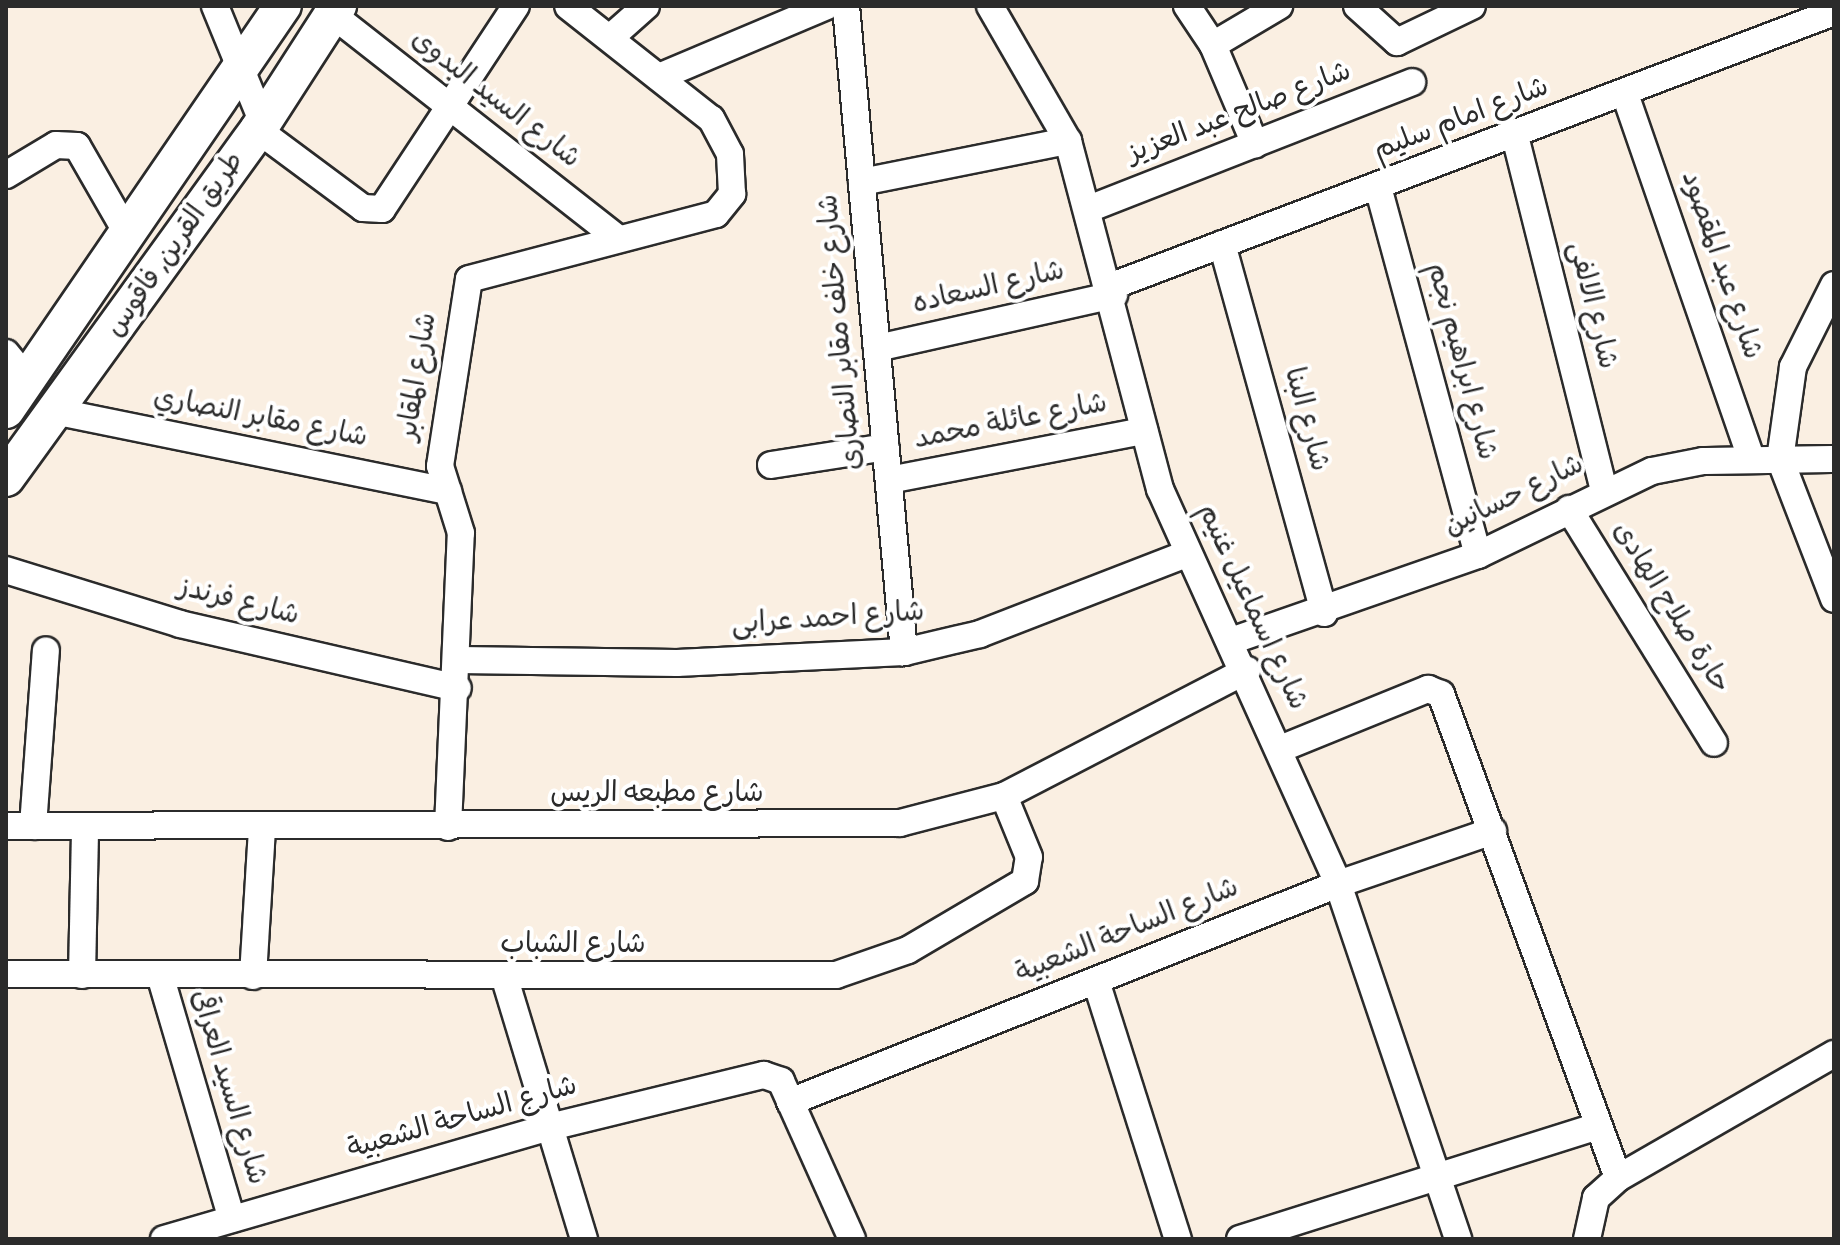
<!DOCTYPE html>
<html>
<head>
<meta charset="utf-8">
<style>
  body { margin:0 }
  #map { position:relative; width:1840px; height:1245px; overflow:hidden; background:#faefe2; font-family:Dekko,"Playpen Sans Arabic",sans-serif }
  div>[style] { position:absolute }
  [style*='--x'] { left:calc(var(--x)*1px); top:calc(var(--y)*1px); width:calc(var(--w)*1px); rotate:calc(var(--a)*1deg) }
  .roads { filter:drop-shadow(2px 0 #2b2b2b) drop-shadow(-2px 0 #2b2b2b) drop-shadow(0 2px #2b2b2b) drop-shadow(0 -2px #2b2b2b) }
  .street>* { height:26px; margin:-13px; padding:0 13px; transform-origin:13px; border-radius:13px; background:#fff }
  .secondary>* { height:36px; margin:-18px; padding:0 18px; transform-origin:18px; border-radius:18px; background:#fff }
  span { translate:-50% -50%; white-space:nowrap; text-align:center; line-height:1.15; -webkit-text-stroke:8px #fff; paint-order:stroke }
  .street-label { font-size:28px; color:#2b2b2b }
  .frame { position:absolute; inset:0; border:8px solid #2b2b2b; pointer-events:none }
</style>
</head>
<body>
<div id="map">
  <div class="roads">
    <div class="street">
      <i style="--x:215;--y:6;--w:126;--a:67.7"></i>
      <i style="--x:846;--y:6;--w:649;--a:84.87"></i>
      <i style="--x:990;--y:6;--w:156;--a:60"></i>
      <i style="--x:1068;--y:141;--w:360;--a:75.2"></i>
      <i style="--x:1160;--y:489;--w:433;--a:65.7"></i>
      <i style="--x:1338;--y:884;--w:375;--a:71.3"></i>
      <i style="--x:1187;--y:6;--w:47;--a:56.3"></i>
      <i style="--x:1213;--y:45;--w:108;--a:67"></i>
      <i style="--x:1357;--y:6;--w:54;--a:42"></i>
      <i style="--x:1397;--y:42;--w:83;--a:-25.6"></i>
      <i style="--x:333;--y:15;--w:360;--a:38.1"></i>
      <i style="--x:610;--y:38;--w:48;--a:-41.6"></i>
      <i style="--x:1213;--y:45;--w:77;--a:-30.6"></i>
      <i style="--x:659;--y:77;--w:182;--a:-22.9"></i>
      <i style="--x:1625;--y:94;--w:387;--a:70.9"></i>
      <i style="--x:258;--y:130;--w:131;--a:36.6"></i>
      <i style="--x:363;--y:208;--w:19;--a:3"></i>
      <i style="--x:382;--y:209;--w:243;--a:-56.6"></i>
      <i style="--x:1515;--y:136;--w:366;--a:75.9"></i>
      <i style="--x:6;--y:175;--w:58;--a:-31"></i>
      <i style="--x:56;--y:145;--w:21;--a:3"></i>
      <i style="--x:77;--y:146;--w:100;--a:60.1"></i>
      <i style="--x:862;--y:182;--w:210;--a:-11.3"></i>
      <i style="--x:1378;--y:187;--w:381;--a:74.8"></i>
      <i style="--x:1091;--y:208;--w:345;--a:-21.4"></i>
      <i style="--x:1222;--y:244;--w:383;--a:74.5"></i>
      <i style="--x:1834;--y:285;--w:92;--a:116.6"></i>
      <i style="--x:1793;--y:367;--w:93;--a:98"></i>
      <i style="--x:1780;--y:459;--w:150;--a:68.9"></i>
      <i style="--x:1112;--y:286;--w:772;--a:-20.78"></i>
      <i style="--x:877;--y:348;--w:243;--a:-12.6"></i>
      <i style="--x:6;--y:353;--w:36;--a:51"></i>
      <i style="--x:59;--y:412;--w:397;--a:11.5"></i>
      <i style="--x:771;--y:465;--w:116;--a:-8.9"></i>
      <i style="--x:889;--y:480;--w:260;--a:-10.9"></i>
      <i style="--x:1569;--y:509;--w:275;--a:58.2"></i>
      <i style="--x:6;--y:570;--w:182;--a:17.2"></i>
      <i style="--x:180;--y:624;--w:285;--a:13"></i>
      <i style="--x:1231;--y:641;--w:262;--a:-19.2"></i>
      <i style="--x:1478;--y:555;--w:193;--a:-25.8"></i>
      <i style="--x:1652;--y:471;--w:52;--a:-11.1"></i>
      <i style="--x:1703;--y:461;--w:131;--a:-0.9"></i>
      <i style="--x:459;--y:660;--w:218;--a:0.8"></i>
      <i style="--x:677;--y:663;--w:227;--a:-2.8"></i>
      <i style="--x:904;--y:652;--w:78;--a:-13.3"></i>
      <i style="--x:980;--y:634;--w:221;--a:-21.2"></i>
      <i style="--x:1280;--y:749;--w:160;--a:-22.1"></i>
      <i style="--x:1428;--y:689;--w:14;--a:21"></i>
      <i style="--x:1441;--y:694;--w:515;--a:69.91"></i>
      <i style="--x:6;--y:826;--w:894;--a:-0.19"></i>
      <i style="--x:900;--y:823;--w:107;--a:-14.6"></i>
      <i style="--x:1004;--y:796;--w:274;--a:-27.4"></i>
      <i style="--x:33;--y:826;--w:176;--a:-85.8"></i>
      <i style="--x:448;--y:827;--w:294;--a:-87.5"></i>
      <i style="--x:461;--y:533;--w:70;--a:-107.4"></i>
      <i style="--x:440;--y:466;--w:189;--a:-81.2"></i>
      <i style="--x:469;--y:279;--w:255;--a:-14.7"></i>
      <i style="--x:716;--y:214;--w:26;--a:-51"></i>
      <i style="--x:732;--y:194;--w:40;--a:-92.9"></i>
      <i style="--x:730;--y:154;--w:40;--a:-118"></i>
      <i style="--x:711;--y:119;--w:182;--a:-141.7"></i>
      <i style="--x:6;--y:974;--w:830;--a:0.07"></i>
      <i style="--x:836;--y:975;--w:76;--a:-19.1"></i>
      <i style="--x:908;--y:950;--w:136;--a:-30.5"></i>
      <i style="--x:1025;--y:881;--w:24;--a:-81"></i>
      <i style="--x:1029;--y:857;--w:66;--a:-112.3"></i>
      <i style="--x:82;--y:975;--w:148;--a:-88.8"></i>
      <i style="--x:160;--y:975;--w:254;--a:73.6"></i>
      <i style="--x:253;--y:976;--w:146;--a:-86.5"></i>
      <i style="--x:505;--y:979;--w:272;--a:73.1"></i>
      <i style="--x:1096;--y:981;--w:271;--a:72.4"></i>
      <i style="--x:790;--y:1102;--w:590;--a:-21.69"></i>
      <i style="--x:1338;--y:884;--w:164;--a:-18.9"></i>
      <i style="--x:164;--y:1239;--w:402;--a:-16.2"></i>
      <i style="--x:550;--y:1127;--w:220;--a:-13.7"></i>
      <i style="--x:764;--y:1075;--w:18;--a:19"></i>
      <i style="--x:781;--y:1081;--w:173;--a:65.8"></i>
      <i style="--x:1240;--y:1239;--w:376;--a:-17.5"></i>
      <i style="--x:1587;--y:1239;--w:42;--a:-77.6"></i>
      <i style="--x:1596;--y:1198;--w:30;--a:-42"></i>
      <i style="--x:1618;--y:1178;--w:249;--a:-29.9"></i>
    </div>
    <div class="secondary">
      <i style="--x:6;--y:410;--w:490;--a:-55.6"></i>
      <i style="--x:6;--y:478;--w:430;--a:-54.1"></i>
      <i style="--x:258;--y:130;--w:148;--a:-57.2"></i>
    </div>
  </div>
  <div class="street-label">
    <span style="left:494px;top:101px;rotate:38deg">شارع السيد البدوى</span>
    <span style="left:1240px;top:115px;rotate:-21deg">شارع صالح عبد العزيز</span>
    <span style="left:1462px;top:121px;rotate:-21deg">شارع امام سليم</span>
    <span style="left:177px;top:246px;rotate:-55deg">طريق القرين, فاقوس</span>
    <span style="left:1719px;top:266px;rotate:71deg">شارع عبد المقصود</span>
    <span style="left:989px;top:290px;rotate:-13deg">شارع السعاده</span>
    <span style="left:1590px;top:306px;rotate:76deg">شارع الالفى</span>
    <span style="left:843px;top:332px;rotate:-95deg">شارع خلف مقابر النصارى</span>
    <span style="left:1459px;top:362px;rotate:75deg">شارع ابراهيم نجم</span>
    <span style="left:420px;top:377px;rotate:-81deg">شارع المقابر</span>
    <span style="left:260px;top:420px;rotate:11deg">شارع مقابر النصاري</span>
    <span style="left:1304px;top:420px;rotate:75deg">شارع البنا</span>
    <span style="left:1011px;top:424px;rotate:-11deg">شارع عائلة محمد</span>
    <span style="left:1515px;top:498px;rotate:-26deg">شارع حسانين</span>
    <span style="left:238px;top:604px;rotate:14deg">شارع فرندز</span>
    <span style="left:1250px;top:608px;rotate:65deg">شارع اسماعيل غنيم</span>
    <span style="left:1669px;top:609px;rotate:58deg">حارة صلاح الهادى</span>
    <span style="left:828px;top:621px;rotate:-4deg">شارع احمد عرابى</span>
    <span style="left:657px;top:796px">شارع مطبعه الريس</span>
    <span style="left:1128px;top:933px;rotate:-22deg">شارع الساحة الشعبية</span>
    <span style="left:573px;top:947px">شارع الشباب</span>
    <span style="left:226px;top:1088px;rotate:73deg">شارع السيد العراقى</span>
    <span style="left:463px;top:1120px;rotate:-16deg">شارع الساحة الشعبية</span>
  </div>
  <div class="frame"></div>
</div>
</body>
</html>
